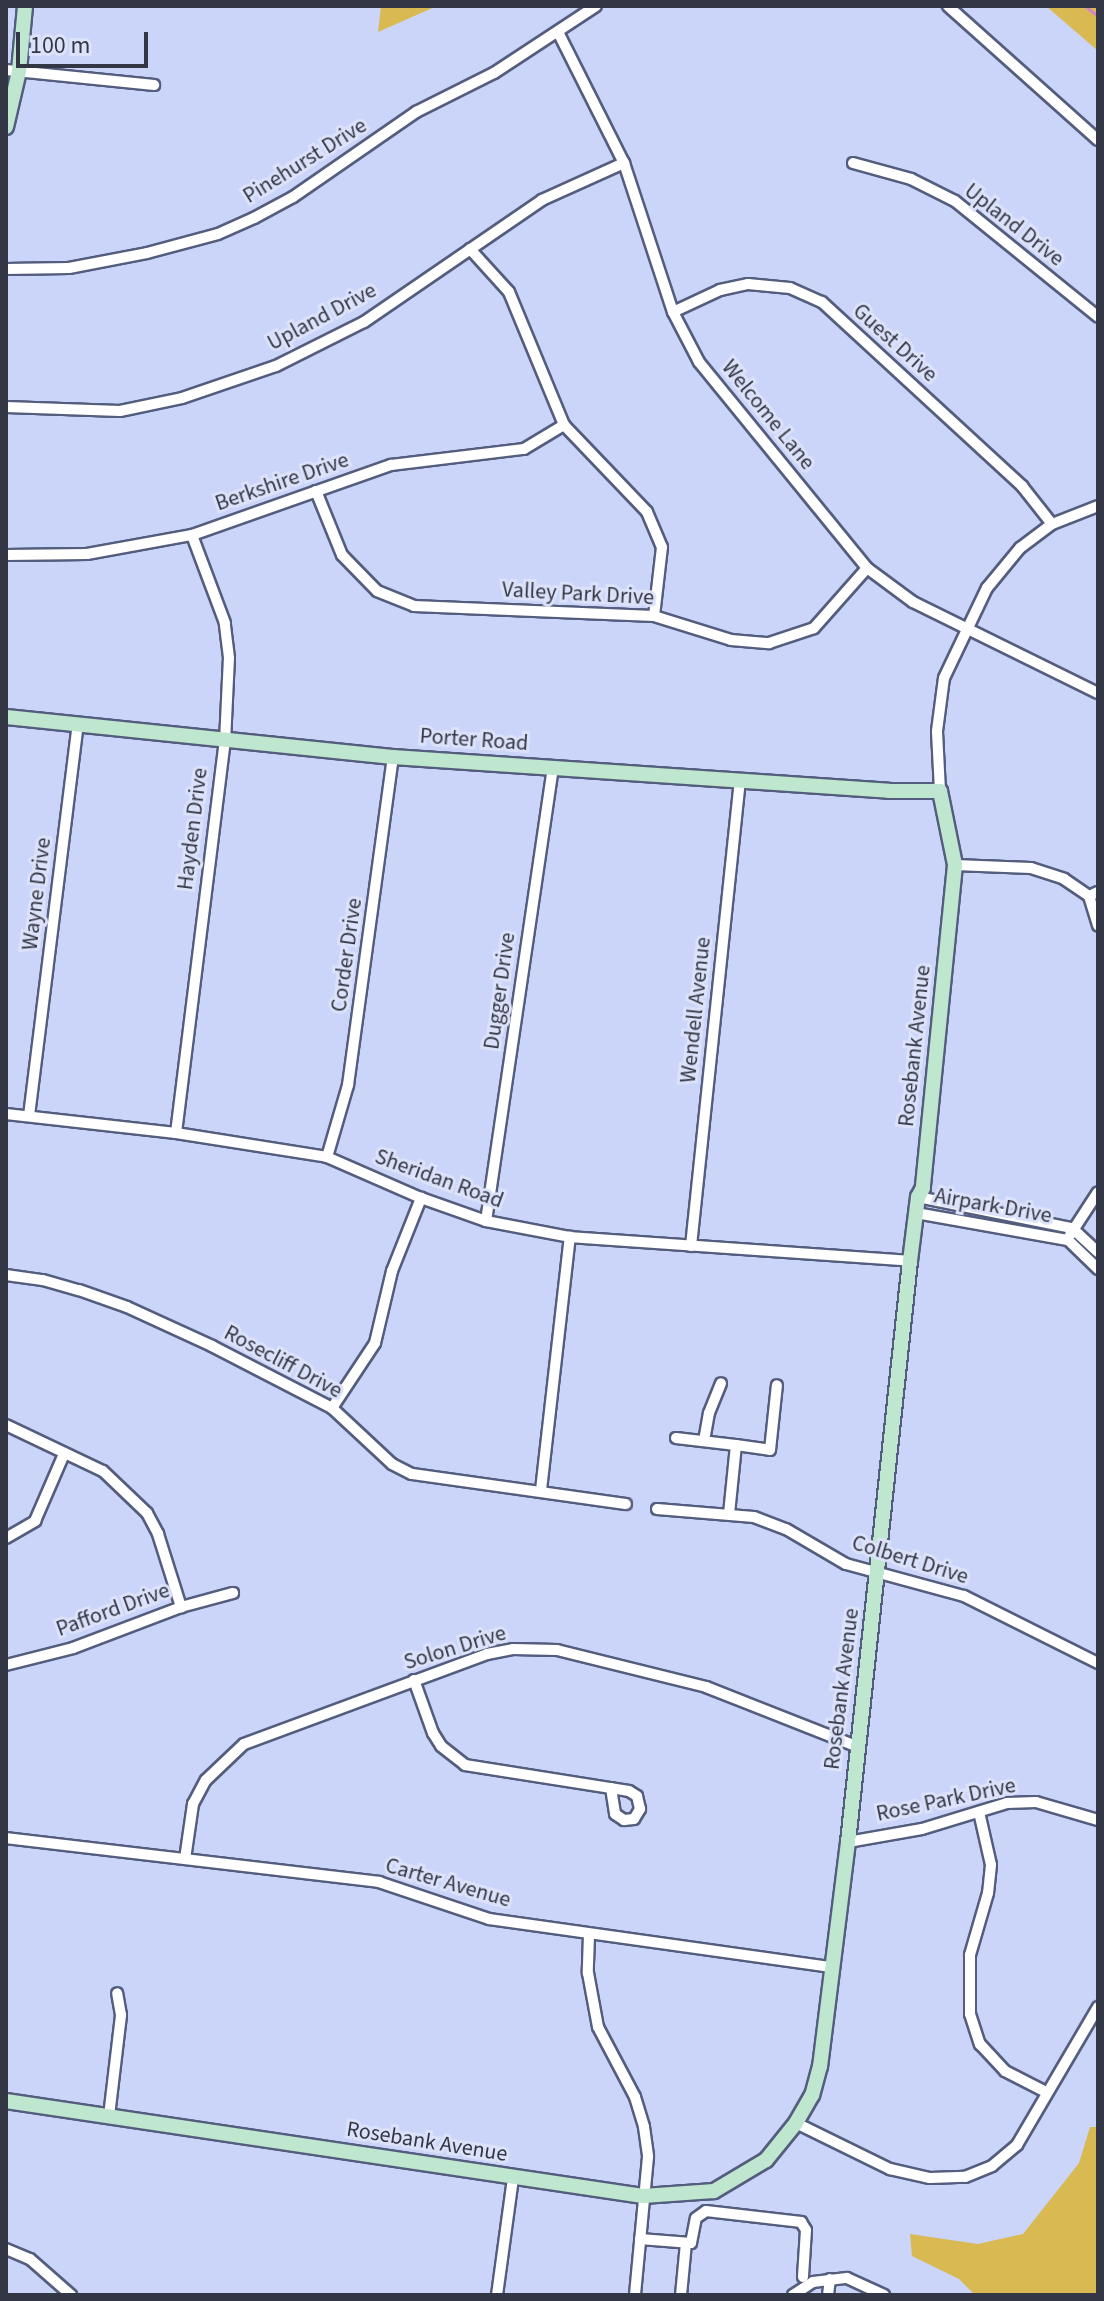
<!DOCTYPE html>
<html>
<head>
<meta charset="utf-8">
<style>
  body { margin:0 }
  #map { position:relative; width:1104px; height:2301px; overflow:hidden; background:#cad5f9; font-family:"Source Sans 3",sans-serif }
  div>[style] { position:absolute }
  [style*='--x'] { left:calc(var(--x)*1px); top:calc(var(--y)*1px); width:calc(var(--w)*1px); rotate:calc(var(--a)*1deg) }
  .green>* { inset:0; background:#d9ba52 }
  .stream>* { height:3px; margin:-1.5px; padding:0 1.5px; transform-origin:1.5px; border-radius:1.5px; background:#d584c9 }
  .roads { filter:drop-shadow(2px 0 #545d7d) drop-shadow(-2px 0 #545d7d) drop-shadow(0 2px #545d7d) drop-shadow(0 -2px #545d7d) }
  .street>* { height:10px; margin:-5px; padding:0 5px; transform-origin:5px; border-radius:5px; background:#fff }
  .secondary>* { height:14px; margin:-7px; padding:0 7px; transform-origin:7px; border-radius:7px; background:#bfe6cf }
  span { translate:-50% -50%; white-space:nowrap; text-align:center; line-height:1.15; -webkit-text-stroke:6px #dce2f9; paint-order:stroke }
  .street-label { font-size:22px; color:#333745 }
  .frame { position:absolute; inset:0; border:8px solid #333745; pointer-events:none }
  .scale { position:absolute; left:16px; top:32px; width:132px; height:36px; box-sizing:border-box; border:4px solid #333745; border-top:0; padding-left:10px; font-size:24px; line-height:28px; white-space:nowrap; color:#333745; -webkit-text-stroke:6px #dce2f9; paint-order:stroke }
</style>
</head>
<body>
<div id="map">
  <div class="green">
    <i style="clip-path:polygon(381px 6px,437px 6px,378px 32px)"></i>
    <i style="clip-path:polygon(1046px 6px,1098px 6px,1098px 51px)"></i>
    <i style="clip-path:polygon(1090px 2127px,1098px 2127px,1098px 2295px,975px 2295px,959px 2279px,912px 2256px,910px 2234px,978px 2244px,1023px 2234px,1079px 2163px)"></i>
  </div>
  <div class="stream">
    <i style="--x:1085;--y:6;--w:16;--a:38"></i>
  </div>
  <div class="roads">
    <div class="street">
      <i style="--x:948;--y:6;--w:201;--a:41.8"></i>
      <i style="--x:558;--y:32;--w:147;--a:63.3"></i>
      <i style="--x:624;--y:163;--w:157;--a:71.8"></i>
      <i style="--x:673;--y:312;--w:56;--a:62.5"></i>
      <i style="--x:699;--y:362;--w:266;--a:50.8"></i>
      <i style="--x:867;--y:568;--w:57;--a:36.5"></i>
      <i style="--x:913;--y:602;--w:206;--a:26.2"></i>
      <i style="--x:6;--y:70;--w:149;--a:5.8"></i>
      <i style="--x:853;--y:163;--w:60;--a:15.4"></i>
      <i style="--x:911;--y:179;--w:49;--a:26.6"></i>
      <i style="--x:955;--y:201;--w:184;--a:39"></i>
      <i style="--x:470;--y:249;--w:58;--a:47.8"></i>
      <i style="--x:509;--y:292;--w:144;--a:67.5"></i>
      <i style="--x:564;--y:425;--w:120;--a:46.3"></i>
      <i style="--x:647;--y:512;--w:38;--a:67"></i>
      <i style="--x:662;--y:547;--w:69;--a:96.6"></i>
      <i style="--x:6;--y:269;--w:63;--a:-0.9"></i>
      <i style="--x:69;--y:268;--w:79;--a:-10.9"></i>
      <i style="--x:147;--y:253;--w:73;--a:-15"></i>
      <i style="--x:218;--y:234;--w:39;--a:-24"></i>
      <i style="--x:254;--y:218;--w:44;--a:-28.3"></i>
      <i style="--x:293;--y:197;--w:150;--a:-34.6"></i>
      <i style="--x:416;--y:112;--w:87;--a:-26.6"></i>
      <i style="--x:494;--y:73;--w:122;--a:-33.3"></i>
      <i style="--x:673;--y:312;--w:52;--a:-25.1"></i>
      <i style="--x:720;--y:290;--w:29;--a:-12"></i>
      <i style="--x:748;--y:284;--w:42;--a:5.4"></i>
      <i style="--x:790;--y:288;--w:35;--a:24"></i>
      <i style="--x:822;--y:302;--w:272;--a:42.6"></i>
      <i style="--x:1022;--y:486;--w:48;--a:51.7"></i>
      <i style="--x:6;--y:407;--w:114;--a:2"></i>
      <i style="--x:120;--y:411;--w:63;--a:-11.8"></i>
      <i style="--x:182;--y:398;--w:99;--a:-18.8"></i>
      <i style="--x:276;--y:366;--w:98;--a:-26.6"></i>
      <i style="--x:364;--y:322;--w:216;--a:-34.4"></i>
      <i style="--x:542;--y:200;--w:90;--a:-24.3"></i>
      <i style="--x:316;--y:491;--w:69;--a:67.9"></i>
      <i style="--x:342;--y:555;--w:50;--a:45.8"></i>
      <i style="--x:377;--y:591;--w:40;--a:22"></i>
      <i style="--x:414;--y:606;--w:240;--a:2.4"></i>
      <i style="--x:654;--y:616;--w:81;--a:17.3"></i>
      <i style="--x:731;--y:640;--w:38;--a:5"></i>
      <i style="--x:769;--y:643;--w:47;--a:-18.4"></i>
      <i style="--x:814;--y:628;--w:80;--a:-48.5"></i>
      <i style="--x:6;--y:555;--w:81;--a:-0.7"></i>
      <i style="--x:87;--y:554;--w:107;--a:-10.3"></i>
      <i style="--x:192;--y:535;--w:211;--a:-19.4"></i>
      <i style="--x:391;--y:465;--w:134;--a:-6.9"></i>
      <i style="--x:524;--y:449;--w:47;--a:-31"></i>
      <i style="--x:940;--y:791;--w:60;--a:-92.9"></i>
      <i style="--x:937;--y:731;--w:53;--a:-82.5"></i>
      <i style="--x:944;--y:678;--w:100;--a:-64.5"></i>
      <i style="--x:987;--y:588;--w:52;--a:-50.5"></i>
      <i style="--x:1020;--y:548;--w:40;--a:-37"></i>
      <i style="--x:1052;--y:524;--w:49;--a:-21.4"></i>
      <i style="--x:955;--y:865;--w:76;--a:2.3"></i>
      <i style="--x:1031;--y:868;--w:35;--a:18"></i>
      <i style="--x:1064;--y:879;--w:30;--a:34"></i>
      <i style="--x:1089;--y:896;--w:10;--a:-24"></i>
      <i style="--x:1089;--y:896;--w:31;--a:73"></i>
      <i style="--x:6;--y:1114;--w:171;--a:6.4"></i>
      <i style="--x:176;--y:1133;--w:153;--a:9"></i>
      <i style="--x:327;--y:1157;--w:103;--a:23.6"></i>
      <i style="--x:421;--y:1198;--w:69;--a:19.5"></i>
      <i style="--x:486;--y:1221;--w:86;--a:10.8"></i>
      <i style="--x:570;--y:1237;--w:341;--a:4"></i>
      <i style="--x:29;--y:1116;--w:394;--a:-82.9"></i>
      <i style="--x:176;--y:1133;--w:394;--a:-82.9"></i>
      <i style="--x:225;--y:742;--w:84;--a:-87.3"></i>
      <i style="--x:229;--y:658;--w:35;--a:-97"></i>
      <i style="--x:225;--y:623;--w:94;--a:-110.6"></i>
      <i style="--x:327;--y:1157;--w:75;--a:-73.7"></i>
      <i style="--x:348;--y:1085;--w:331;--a:-82.2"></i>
      <i style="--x:918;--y:1197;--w:157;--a:11.4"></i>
      <i style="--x:1072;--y:1228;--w:35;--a:43"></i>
      <i style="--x:916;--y:1213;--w:154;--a:10.1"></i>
      <i style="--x:1068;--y:1240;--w:42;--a:44"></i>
      <i style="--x:486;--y:1221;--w:459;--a:-81.6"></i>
      <i style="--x:1070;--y:1235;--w:51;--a:-56.9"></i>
      <i style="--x:691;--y:1246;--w:469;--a:-84"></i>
      <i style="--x:6;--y:1275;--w:37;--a:8"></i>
      <i style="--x:43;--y:1280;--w:37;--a:16"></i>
      <i style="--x:79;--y:1290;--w:51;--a:19.5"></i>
      <i style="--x:127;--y:1307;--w:94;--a:24.6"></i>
      <i style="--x:212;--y:1346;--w:135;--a:27.3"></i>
      <i style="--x:332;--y:1408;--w:82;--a:43"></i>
      <i style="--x:392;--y:1464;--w:22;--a:27"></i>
      <i style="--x:412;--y:1474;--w:216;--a:8"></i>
      <i style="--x:332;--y:1408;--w:78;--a:-56.5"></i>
      <i style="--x:375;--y:1343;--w:74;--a:-76.7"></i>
      <i style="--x:392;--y:1271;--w:79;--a:-68.3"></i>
      <i style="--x:6;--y:1425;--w:107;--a:25.4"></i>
      <i style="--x:103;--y:1471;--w:61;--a:43.7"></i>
      <i style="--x:147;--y:1513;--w:24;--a:62"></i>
      <i style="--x:158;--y:1534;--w:77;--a:72.5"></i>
      <i style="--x:676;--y:1438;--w:60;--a:6.7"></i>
      <i style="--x:736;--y:1445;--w:69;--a:95.8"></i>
      <i style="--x:704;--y:1441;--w:28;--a:-80"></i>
      <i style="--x:709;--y:1413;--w:32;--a:-68"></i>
      <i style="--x:736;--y:1445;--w:34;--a:8"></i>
      <i style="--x:770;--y:1450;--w:65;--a:-83.9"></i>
      <i style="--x:541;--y:1490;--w:255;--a:-83.5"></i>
      <i style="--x:657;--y:1509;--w:97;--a:4.7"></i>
      <i style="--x:754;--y:1517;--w:34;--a:21"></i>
      <i style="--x:786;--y:1529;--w:69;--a:30.3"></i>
      <i style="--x:846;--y:1564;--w:122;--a:15.2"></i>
      <i style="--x:964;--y:1596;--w:150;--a:26.6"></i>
      <i style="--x:6;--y:1538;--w:34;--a:-30"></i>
      <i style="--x:35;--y:1521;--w:73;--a:-66.6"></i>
      <i style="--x:6;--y:1665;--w:69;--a:-14.2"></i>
      <i style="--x:73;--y:1648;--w:116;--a:-20.8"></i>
      <i style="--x:181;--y:1607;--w:54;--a:-15.1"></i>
      <i style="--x:414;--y:1680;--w:56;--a:70.3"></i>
      <i style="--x:433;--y:1733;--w:15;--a:58"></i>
      <i style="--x:441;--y:1746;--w:31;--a:38"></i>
      <i style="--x:465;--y:1765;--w:148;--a:9"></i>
      <i style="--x:611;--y:1788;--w:26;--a:81"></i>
      <i style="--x:615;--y:1814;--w:11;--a:34"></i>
      <i style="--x:624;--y:1820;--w:10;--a:-6"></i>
      <i style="--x:634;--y:1819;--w:12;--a:-59"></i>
      <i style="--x:640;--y:1809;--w:13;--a:-103"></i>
      <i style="--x:637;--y:1796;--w:9;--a:-148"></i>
      <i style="--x:629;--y:1791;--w:18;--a:-171"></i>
      <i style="--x:979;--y:1812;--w:54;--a:77.2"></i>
      <i style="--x:991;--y:1865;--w:28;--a:96"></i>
      <i style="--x:988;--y:1893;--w:65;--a:106.2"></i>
      <i style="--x:970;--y:1955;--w:59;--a:90"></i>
      <i style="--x:970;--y:2014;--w:32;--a:72"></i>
      <i style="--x:980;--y:2044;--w:37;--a:47"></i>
      <i style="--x:1005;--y:2071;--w:46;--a:27.1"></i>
      <i style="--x:6;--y:1838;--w:376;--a:6.7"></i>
      <i style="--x:379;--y:1882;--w:116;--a:18.6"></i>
      <i style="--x:489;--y:1919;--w:344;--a:8"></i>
      <i style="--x:848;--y:1842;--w:75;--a:-10"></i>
      <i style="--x:922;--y:1829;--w:89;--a:-17"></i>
      <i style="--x:1007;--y:1803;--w:29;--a:-2"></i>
      <i style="--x:1036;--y:1802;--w:65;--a:16.2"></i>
      <i style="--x:185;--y:1859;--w:56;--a:-81.7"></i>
      <i style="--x:193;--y:1804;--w:27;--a:-62"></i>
      <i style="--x:206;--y:1780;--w:52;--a:-43.5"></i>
      <i style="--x:244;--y:1744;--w:259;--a:-20.3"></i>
      <i style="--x:487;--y:1654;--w:26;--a:-11"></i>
      <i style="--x:513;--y:1649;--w:44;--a:1.3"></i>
      <i style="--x:557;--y:1650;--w:154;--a:13.9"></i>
      <i style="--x:706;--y:1687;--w:161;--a:21.5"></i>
      <i style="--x:589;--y:1935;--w:38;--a:92"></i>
      <i style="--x:588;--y:1973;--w:55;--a:79.5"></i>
      <i style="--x:598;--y:2027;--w:79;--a:62.1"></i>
      <i style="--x:635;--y:2097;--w:31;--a:73"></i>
      <i style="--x:644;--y:2127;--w:30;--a:82"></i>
      <i style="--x:648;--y:2157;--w:139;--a:95.4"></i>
      <i style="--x:109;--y:2116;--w:102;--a:-83.2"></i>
      <i style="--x:121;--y:2015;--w:22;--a:-100"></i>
      <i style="--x:796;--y:2123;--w:105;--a:26.1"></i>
      <i style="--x:890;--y:2169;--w:41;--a:12.7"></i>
      <i style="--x:930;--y:2178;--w:35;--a:-2"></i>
      <i style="--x:965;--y:2177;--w:29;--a:-22"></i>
      <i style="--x:992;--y:2166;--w:33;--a:-40"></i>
      <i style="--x:1017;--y:2145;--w:160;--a:-59.6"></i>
      <i style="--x:640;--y:2239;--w:51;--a:4.5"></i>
      <i style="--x:691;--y:2243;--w:25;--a:-79"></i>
      <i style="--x:696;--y:2218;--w:12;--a:-35"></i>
      <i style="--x:706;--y:2211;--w:96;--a:6.6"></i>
      <i style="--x:801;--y:2222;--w:9;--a:58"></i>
      <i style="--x:806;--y:2230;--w:47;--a:93.7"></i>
      <i style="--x:6;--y:2249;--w:26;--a:23"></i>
      <i style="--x:30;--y:2259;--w:55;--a:41.3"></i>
      <i style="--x:497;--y:2295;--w:118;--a:-82.2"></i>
      <i style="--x:681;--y:2295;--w:52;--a:-84.5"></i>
      <i style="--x:793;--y:2295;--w:24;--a:-33"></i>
      <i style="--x:813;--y:2282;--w:34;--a:-7"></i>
      <i style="--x:847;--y:2278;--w:41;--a:24.7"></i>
      <i style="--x:828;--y:2295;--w:16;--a:-83"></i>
    </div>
    <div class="secondary">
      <i style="--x:6;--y:127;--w:57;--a:-76.9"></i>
      <i style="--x:19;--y:71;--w:65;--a:-84.7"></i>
      <i style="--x:6;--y:717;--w:389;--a:5.9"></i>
      <i style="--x:393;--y:757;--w:497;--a:3.9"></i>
      <i style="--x:889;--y:791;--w:51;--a:0"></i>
      <i style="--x:940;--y:791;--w:76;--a:78.5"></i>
      <i style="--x:955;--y:865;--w:325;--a:95.7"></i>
      <i style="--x:923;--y:1188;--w:10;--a:119"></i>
      <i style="--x:918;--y:1197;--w:64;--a:97.1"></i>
      <i style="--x:910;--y:1261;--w:584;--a:96.09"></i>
      <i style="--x:848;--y:1842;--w:226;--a:97.1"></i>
      <i style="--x:820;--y:2066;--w:30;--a:105"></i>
      <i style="--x:812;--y:2095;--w:32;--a:120"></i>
      <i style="--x:796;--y:2123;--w:48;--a:129"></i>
      <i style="--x:766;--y:2160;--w:61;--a:149.2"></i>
      <i style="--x:714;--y:2191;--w:71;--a:176"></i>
      <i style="--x:643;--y:2196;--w:644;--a:-171.52"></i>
    </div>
  </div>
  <div class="street-label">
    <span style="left:305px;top:161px;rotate:-32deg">Pinehurst Drive</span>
    <span style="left:1014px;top:225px;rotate:38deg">Upland Drive</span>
    <span style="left:322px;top:317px;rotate:-28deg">Upland Drive</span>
    <span style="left:895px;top:343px;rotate:42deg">Guest Drive</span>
    <span style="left:768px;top:415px;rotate:51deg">Welcome Lane</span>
    <span style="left:282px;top:482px;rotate:-19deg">Berkshire Drive</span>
    <span style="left:578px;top:594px;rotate:3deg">Valley Park Drive</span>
    <span style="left:474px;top:740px;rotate:4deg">Porter Road</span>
    <span style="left:193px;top:829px;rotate:-83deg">Hayden Drive</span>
    <span style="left:37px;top:894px;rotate:-83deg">Wayne Drive</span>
    <span style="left:347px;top:955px;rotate:-82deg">Corder Drive</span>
    <span style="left:500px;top:991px;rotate:-82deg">Dugger Drive</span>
    <span style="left:696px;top:1010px;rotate:-84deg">Wendell Avenue</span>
    <span style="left:915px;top:1046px;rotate:-84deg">Rosebank Avenue</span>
    <span style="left:439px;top:1179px;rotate:20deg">Sheridan Road</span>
    <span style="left:993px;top:1206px;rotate:10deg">Airpark Drive</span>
    <span style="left:283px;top:1362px;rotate:28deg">Rosecliff Drive</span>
    <span style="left:910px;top:1560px;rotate:17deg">Colbert Drive</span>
    <span style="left:113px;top:1610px;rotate:-20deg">Pafford Drive</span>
    <span style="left:455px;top:1648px;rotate:-17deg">Solon Drive</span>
    <span style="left:842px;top:1689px;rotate:-83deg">Rosebank Avenue</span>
    <span style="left:946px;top:1800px;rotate:-12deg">Rose Park Drive</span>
    <span style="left:448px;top:1883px;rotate:16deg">Carter Avenue</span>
    <span style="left:427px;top:2142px;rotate:9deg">Rosebank Avenue</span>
  </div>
  <div class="frame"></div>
  <div class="scale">100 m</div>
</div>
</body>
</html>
